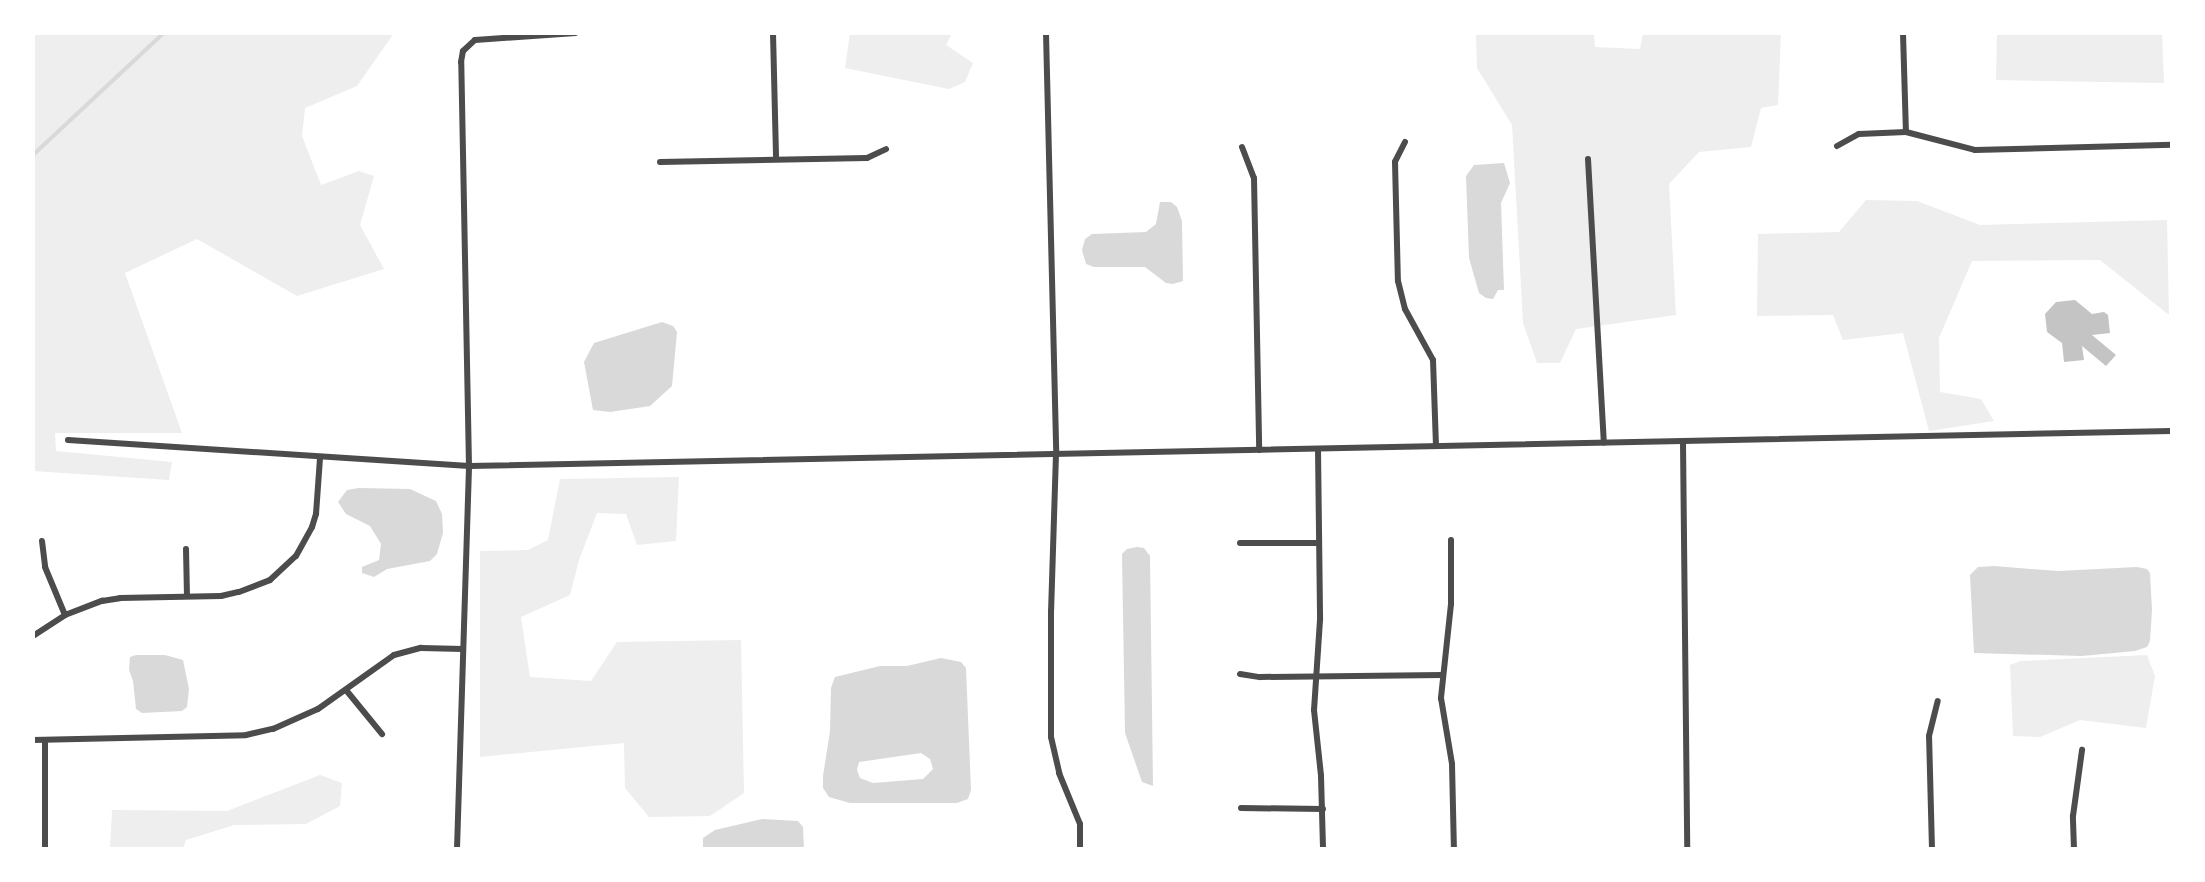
<!DOCTYPE html>
<html>
<head>
<meta charset="utf-8">
<style>
  body { margin:0 }
  #map { position:relative; width:2205px; height:882px; overflow:hidden; background:#fff; font-family:Montserrat,sans-serif }
  div>[style] { position:absolute }
  [style*='--x'] { left:calc(var(--x)*1px); top:calc(var(--y)*1px); width:calc(var(--w)*1px); rotate:calc(var(--a)*1deg) }
  .green>* { inset:0; background:#eee }
  .water>* { inset:0; background:#d9d9d9 }
  .stream>* { height:3.5px; margin:-1.75px; padding:0 1.75px; transform-origin:1.75px; border-radius:1.75px; background:#d9d9d9 }
  .building>* { inset:0; background:#c4c4c4 }
  .minor>* { height:6px; margin:-3px; padding:0 3px; transform-origin:3px; border-radius:3px; background:#4c4c4c }
  span { translate:-50% -50%; white-space:nowrap; text-align:center; line-height:1.15; -webkit-text-stroke:5px #fff; paint-order:stroke }
  .frame { position:absolute; inset:0; border:35px solid #fff; pointer-events:none }
</style>
</head>
<body>
<div id="map">
  <div class="green">
    <i style="clip-path:polygon(33px 33px,394px 33px,357px 86px,305px 108px,302px 136px,321px 185px,359px 171px,374px 176px,360px 225px,384px 269px,297px 296px,197px 239px,125px 273px,182px 433px,55px 433px,56px 451px,172px 462px,169px 480px,33px 471px)"></i>
    <i style="clip-path:polygon(850px 33px,952px 33px,946px 45px,973px 63px,965px 82px,949px 89px,845px 68px)"></i>
    <i style="clip-path:polygon(1476px 33px,1594px 33px,1595px 47px,1640px 49px,1643px 33px,1781px 33px,1778px 105px,1761px 108px,1751px 147px,1699px 152px,1669px 184px,1676px 315px,1576px 329px,1560px 363px,1537px 363px,1523px 323px,1512px 125px,1477px 68px)"></i>
    <i style="clip-path:polygon(1997px 33px,2162px 33px,2164px 83px,1996px 80px)"></i>
    <i style="clip-path:polygon(1866px 200px,1917px 201px,1980px 225px,2167px 220px,2169px 315px,2100px 260px,1972px 261px,1939px 338px,1940px 392px,1981px 399px,1994px 421px,1929px 431px,1903px 333px,1843px 340px,1833px 315px,1757px 316px,1758px 234px,1839px 232px)"></i>
    <i style="clip-path:polygon(679px 477px,676px 541px,637px 545px,626px 514px,597px 513px,579px 560px,570px 595px,521px 617px,530px 677px,591px 681px,617px 642px,741px 640px,744px 793px,710px 816px,649px 817px,625px 788px,624px 743px,480px 757px,480px 551px,528px 550px,548px 540px,560px 479px)"></i>
    <i style="clip-path:polygon(2147px 655px,2155px 676px,2146px 728px,2080px 720px,2040px 737px,2013px 736px,2010px 665px,2021px 661px)"></i>
    <i style="clip-path:polygon(320px 775px,342px 783px,340px 806px,306px 824px,234px 825px,186px 840px,183px 849px,110px 849px,112px 810px,227px 811px)"></i>
  </div>
  <div class="water">
    <i style="clip-path:polygon(1504px 163px,1510px 183px,1501px 203px,1504px 290px,1498px 290px,1493px 299px,1486px 298px,1479px 293px,1469px 258px,1466px 176px,1474px 165px)"></i>
    <i style="clip-path:polygon(1160px 202px,1171px 202px,1177px 207px,1182px 221px,1183px 281px,1173px 284px,1166px 283px,1145px 267px,1094px 267px,1086px 264px,1082px 250px,1085px 239px,1092px 234px,1146px 232px,1156px 224px)"></i>
    <i style="clip-path:polygon(662px 322px,673px 326px,677px 332px,672px 386px,650px 406px,610px 412px,593px 410px,584px 362px,594px 343px)"></i>
    <i style="clip-path:polygon(359px 488px,410px 489px,436px 501px,442px 514px,443px 533px,437px 554px,430px 561px,387px 569px,374px 577px,362px 573px,362px 567px,379px 560px,381px 544px,370px 526px,346px 514px,338px 502px,347px 490px)"></i>
    <i style="clip-path:polygon(1137px 547px,1144px 548px,1150px 556px,1153px 786px,1142px 782px,1125px 733px,1122px 554px,1127px 549px)"></i>
    <i style="clip-path:polygon(1994px 566px,2058px 571px,2137px 567px,2147px 569px,2150px 573px,2152px 610px,2150px 641px,2147px 647px,2135px 651px,2082px 656px,1974px 653px,1970px 575px,1978px 567px)"></i>
    <i style="clip-path:polygon(136px 655px,165px 655px,183px 660px,189px 689px,187px 707px,182px 711px,142px 713px,136px 709px,133px 681px,129px 670px,130px 657px)"></i>
    <i style="clip-path:polygon(evenodd,941px 658px,961px 662px,966px 668px,971px 790px,968px 799px,957px 803px,850px 803px,829px 797px,823px 788px,823px 776px,830px 731px,831px 688px,835px 677px,880px 666px,907px 666px,941px 658px,921px 753px,930px 759px,933px 769px,923px 779px,873px 783px,860px 778px,857px 770px,859px 762px,921px 753px)"></i>
    <i style="clip-path:polygon(762px 819px,798px 821px,803px 827px,804px 849px,703px 849px,703px 838px,715px 830px)"></i>
  </div>
  <div class="stream">
    <i style="--x:33;--y:155;--w:179;--a:-43"></i>
  </div>
  <div class="building">
    <i style="clip-path:polygon(2075px 300px,2092px 314px,2104px 312px,2108px 315px,2110px 333px,2092px 335px,2116px 355px,2106px 366px,2082px 346px,2084px 360px,2064px 362px,2062px 343px,2047px 332px,2045px 314px,2056px 302px)"></i>
  </div>
  <div class="minor">
    <i style="--x:773;--y:33;--w:126;--a:88.6"></i>
    <i style="--x:1046;--y:33;--w:421;--a:88.6"></i>
    <i style="--x:1056;--y:454;--w:157;--a:91.8"></i>
    <i style="--x:1051;--y:611;--w:126;--a:90"></i>
    <i style="--x:1051;--y:737;--w:37;--a:77"></i>
    <i style="--x:1059;--y:773;--w:55;--a:67.6"></i>
    <i style="--x:1080;--y:824;--w:23;--a:90"></i>
    <i style="--x:1903;--y:33;--w:99;--a:88.3"></i>
    <i style="--x:1405;--y:142;--w:22;--a:117"></i>
    <i style="--x:1395;--y:162;--w:119;--a:88.6"></i>
    <i style="--x:1398;--y:281;--w:29;--a:76"></i>
    <i style="--x:1405;--y:309;--w:58;--a:61.2"></i>
    <i style="--x:1433;--y:360;--w:86;--a:88"></i>
    <i style="--x:1837;--y:146;--w:25;--a:-29"></i>
    <i style="--x:1859;--y:134;--w:47;--a:-2.4"></i>
    <i style="--x:1906;--y:132;--w:71;--a:14.6"></i>
    <i style="--x:1975;--y:150;--w:197;--a:-1.5"></i>
    <i style="--x:1242;--y:147;--w:33;--a:69"></i>
    <i style="--x:1254;--y:178;--w:272;--a:88.9"></i>
    <i style="--x:1588;--y:159;--w:284;--a:86.8"></i>
    <i style="--x:660;--y:162;--w:207;--a:-1.1"></i>
    <i style="--x:867;--y:158;--w:21;--a:-25"></i>
    <i style="--x:68;--y:440;--w:402;--a:3.7"></i>
    <i style="--x:469;--y:466;--w:1703;--a:-1.18"></i>
    <i style="--x:1683;--y:442;--w:407;--a:89.4"></i>
    <i style="--x:1318;--y:449;--w:171;--a:89.3"></i>
    <i style="--x:1320;--y:620;--w:90;--a:93.8"></i>
    <i style="--x:1314;--y:710;--w:66;--a:83.9"></i>
    <i style="--x:1321;--y:776;--w:73;--a:88.4"></i>
    <i style="--x:1451;--y:540;--w:64;--a:90"></i>
    <i style="--x:1451;--y:604;--w:95;--a:96.1"></i>
    <i style="--x:1441;--y:698;--w:67;--a:80.5"></i>
    <i style="--x:1452;--y:764;--w:85;--a:88.7"></i>
    <i style="--x:42;--y:541;--w:26;--a:83"></i>
    <i style="--x:45;--y:567;--w:52;--a:67.4"></i>
    <i style="--x:1240;--y:543;--w:79;--a:0"></i>
    <i style="--x:186;--y:549;--w:47;--a:88.8"></i>
    <i style="--x:33;--y:636;--w:38;--a:-33"></i>
    <i style="--x:65;--y:615;--w:40;--a:-21"></i>
    <i style="--x:102;--y:601;--w:18;--a:-9"></i>
    <i style="--x:120;--y:598;--w:101;--a:-1.1"></i>
    <i style="--x:221;--y:596;--w:18;--a:-13"></i>
    <i style="--x:239;--y:592;--w:33;--a:-21"></i>
    <i style="--x:270;--y:580;--w:35;--a:-43"></i>
    <i style="--x:296;--y:556;--w:33;--a:-61"></i>
    <i style="--x:312;--y:527;--w:14;--a:-73"></i>
    <i style="--x:316;--y:514;--w:56;--a:-85.9"></i>
    <i style="--x:1240;--y:674;--w:20;--a:9"></i>
    <i style="--x:1260;--y:677;--w:182;--a:-0.6"></i>
    <i style="--x:346;--y:690;--w:57;--a:50.7"></i>
    <i style="--x:33;--y:740;--w:213;--a:-1.3"></i>
    <i style="--x:246;--y:735;--w:28;--a:-13"></i>
    <i style="--x:273;--y:729;--w:49;--a:-24"></i>
    <i style="--x:318;--y:709;--w:93;--a:-35.4"></i>
    <i style="--x:394;--y:655;--w:28;--a:-15"></i>
    <i style="--x:421;--y:648;--w:42;--a:1.4"></i>
    <i style="--x:45;--y:741;--w:108;--a:90"></i>
    <i style="--x:1241;--y:808;--w:82;--a:0.7"></i>
    <i style="--x:457;--y:849;--w:383;--a:-88.2"></i>
    <i style="--x:469;--y:466;--w:404;--a:-91.1"></i>
    <i style="--x:461;--y:62;--w:11;--a:-80"></i>
    <i style="--x:463;--y:51;--w:16;--a:-43"></i>
    <i style="--x:475;--y:40;--w:101;--a:-4"></i>
    <i style="--x:1932;--y:849;--w:113;--a:-91.5"></i>
    <i style="--x:1929;--y:736;--w:36;--a:-76"></i>
    <i style="--x:2074;--y:849;--w:33;--a:-92"></i>
    <i style="--x:2073;--y:816;--w:67;--a:-82.2"></i>
  </div>
  <div class="frame"></div>
</div>
</body>
</html>
